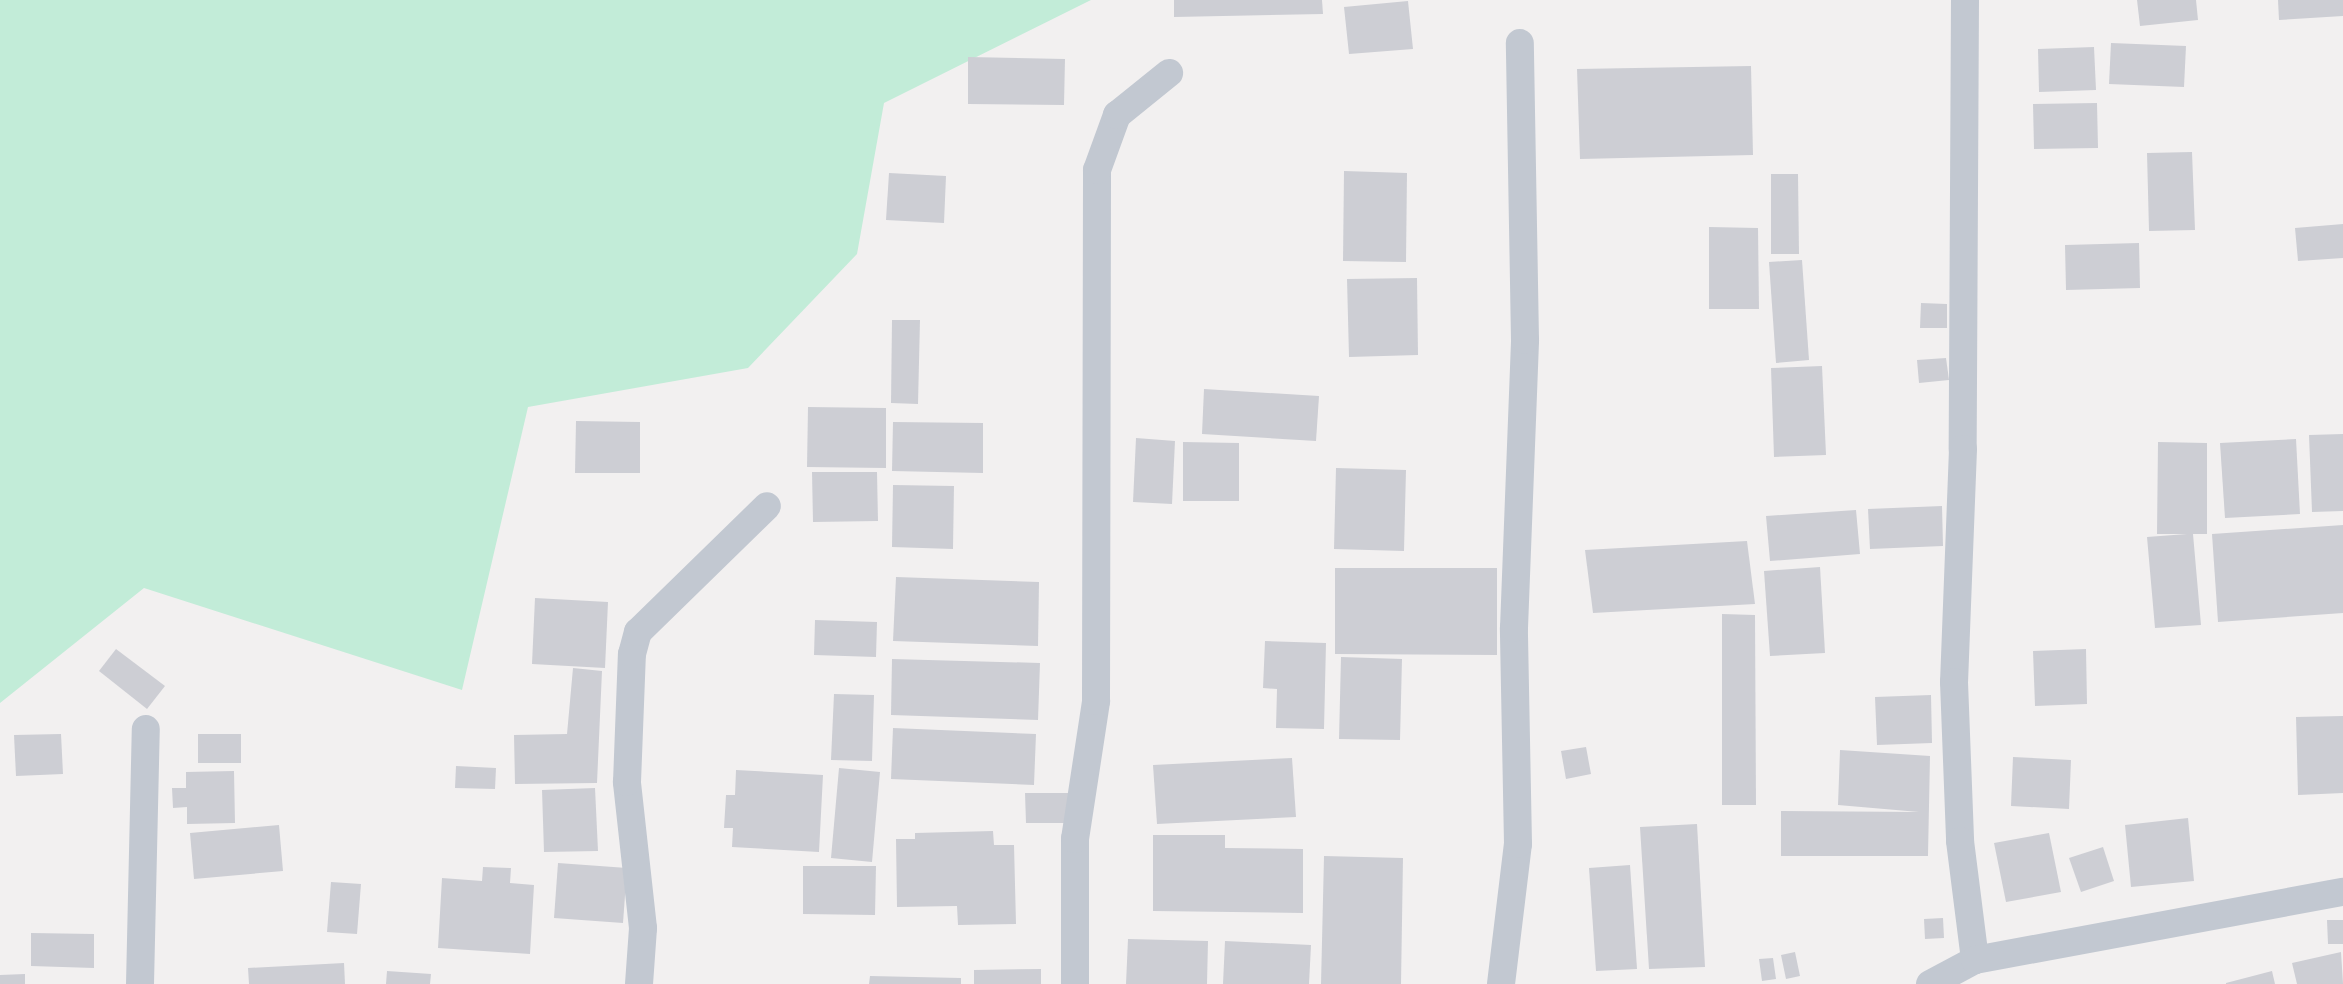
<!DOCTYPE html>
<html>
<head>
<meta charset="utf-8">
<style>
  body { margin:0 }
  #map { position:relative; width:2343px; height:984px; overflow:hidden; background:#f2f0f0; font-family:Lato,sans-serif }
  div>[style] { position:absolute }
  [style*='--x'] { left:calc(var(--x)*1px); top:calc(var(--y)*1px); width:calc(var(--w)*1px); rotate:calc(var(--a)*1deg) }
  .green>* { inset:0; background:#c2ecd8 }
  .building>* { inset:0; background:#cdced4 }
  .street>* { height:28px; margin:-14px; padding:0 14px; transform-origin:14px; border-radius:14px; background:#c2c8d1 }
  span { translate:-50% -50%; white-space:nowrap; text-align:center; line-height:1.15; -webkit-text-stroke:7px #fff; paint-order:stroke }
</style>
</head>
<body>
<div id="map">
  <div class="green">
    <i style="clip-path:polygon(0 0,1091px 0,884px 103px,857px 254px,748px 368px,528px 407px,462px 690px,144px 588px,0 703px)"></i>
  </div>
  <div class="building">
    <i style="clip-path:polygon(1174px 0,1322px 0,1323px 14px,1174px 17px)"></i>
    <i style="clip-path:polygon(2137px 0,2196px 0,2198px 20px,2140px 26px)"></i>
    <i style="clip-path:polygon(2278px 0,2343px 0,2343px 16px,2279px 20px)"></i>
    <i style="clip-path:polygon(1408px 1px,1413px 49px,1349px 54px,1344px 7px)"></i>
    <i style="clip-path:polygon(2111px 43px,2186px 46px,2184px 87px,2109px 84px)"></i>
    <i style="clip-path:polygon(2094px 47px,2096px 90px,2039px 92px,2038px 49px)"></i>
    <i style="clip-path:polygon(968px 57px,1065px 59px,1064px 105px,968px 104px)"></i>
    <i style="clip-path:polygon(1751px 66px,1753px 155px,1580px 159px,1577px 69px)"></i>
    <i style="clip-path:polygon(2097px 103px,2098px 148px,2034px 149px,2033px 104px)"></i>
    <i style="clip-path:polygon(2192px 152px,2195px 230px,2149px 231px,2147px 153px)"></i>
    <i style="clip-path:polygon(1344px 171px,1407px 173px,1406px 262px,1343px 261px)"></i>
    <i style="clip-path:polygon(889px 173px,946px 176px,944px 223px,886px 220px)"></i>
    <i style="clip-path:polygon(1771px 174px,1798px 174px,1799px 254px,1771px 254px)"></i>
    <i style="clip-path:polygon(2343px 224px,2343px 258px,2298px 261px,2295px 228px)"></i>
    <i style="clip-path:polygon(1709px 227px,1758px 228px,1759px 309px,1709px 309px)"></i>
    <i style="clip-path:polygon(2139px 243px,2140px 288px,2066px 290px,2065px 245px)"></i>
    <i style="clip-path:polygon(1802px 260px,1809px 360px,1776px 363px,1769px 262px)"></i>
    <i style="clip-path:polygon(1417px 278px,1418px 355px,1349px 357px,1347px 279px)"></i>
    <i style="clip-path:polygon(1921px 303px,1947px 304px,1947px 328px,1920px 328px)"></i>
    <i style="clip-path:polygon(892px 320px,920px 320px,918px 404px,891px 403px)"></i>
    <i style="clip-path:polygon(1946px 358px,1949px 380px,1919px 383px,1917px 360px)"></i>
    <i style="clip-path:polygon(1822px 366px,1826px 455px,1774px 457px,1771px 368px)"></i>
    <i style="clip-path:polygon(1204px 389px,1319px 396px,1316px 441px,1202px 434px)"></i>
    <i style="clip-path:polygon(808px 407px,886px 408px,886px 468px,807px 467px)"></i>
    <i style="clip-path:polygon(576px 421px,640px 422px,640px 473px,575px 473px)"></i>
    <i style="clip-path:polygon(893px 422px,983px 423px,983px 473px,892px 471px)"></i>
    <i style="clip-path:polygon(2343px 434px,2343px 511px,2312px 512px,2309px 435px)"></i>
    <i style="clip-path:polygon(1136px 438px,1175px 441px,1172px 504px,1133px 502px)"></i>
    <i style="clip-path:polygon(2296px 439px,2300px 514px,2225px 518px,2220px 443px)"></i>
    <i style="clip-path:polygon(1183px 442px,1239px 443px,1239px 501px,1183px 501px)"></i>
    <i style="clip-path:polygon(2158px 442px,2207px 443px,2207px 534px,2193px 534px,2201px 625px,2155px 628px,2147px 537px,2187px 534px,2157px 534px)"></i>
    <i style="clip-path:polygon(1336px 468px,1406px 470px,1404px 551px,1334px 549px)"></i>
    <i style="clip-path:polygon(812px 472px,877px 472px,878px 521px,813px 522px)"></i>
    <i style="clip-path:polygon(893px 485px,954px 486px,953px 549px,892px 547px)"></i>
    <i style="clip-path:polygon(1942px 506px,1943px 546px,1870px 549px,1868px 509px)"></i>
    <i style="clip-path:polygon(1856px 510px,1860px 554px,1770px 561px,1766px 516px)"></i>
    <i style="clip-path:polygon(2343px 525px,2343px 613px,2218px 622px,2212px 534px)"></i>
    <i style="clip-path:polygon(1747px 541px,1755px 604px,1593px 613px,1585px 550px)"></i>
    <i style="clip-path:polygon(1820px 567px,1825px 653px,1770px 656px,1764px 571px)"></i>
    <i style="clip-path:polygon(1335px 568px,1497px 568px,1497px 655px,1335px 654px)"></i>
    <i style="clip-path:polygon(896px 577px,1039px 582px,1038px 646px,893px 641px)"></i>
    <i style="clip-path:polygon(535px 598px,608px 602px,605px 668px,532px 664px)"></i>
    <i style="clip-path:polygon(1722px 614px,1755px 615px,1756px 805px,1722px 805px)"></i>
    <i style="clip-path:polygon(815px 620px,877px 622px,876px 657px,814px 655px)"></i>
    <i style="clip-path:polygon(1265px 641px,1326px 643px,1324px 729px,1276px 728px,1277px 689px,1263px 688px)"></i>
    <i style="clip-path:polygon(116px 649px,165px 686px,147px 709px,99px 671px)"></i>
    <i style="clip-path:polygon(2086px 649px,2087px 704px,2035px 706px,2033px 651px)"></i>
    <i style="clip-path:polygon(1341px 657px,1402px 659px,1400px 740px,1339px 739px)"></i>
    <i style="clip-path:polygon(892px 659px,1040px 663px,1038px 720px,891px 715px)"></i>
    <i style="clip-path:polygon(573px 668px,602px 671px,597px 783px,515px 784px,514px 735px,567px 734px)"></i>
    <i style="clip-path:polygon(834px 694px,874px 695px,872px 761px,831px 760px)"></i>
    <i style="clip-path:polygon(1931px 695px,1932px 743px,1877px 745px,1875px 697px)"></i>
    <i style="clip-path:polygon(2343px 716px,2343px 793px,2298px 795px,2296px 717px)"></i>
    <i style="clip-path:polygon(893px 728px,1036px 734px,1034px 785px,891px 779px)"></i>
    <i style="clip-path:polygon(61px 734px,63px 774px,16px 776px,14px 735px)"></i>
    <i style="clip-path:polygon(198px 734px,241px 734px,241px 763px,198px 763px)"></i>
    <i style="clip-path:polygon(1586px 747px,1591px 774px,1566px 779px,1561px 751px)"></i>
    <i style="clip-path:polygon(1840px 750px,1930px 756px,1928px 856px,1781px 856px,1781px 811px,1919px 812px,1838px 805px)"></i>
    <i style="clip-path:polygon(2013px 757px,2071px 760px,2069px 809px,2011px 806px)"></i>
    <i style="clip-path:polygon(1292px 758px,1296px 817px,1157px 824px,1153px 765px)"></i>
    <i style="clip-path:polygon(456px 766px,496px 768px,495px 789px,455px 788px)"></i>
    <i style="clip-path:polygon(839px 768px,880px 772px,872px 862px,831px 858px)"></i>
    <i style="clip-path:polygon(736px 770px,823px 775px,819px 852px,732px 847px,733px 828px,724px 828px,726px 795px,735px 795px)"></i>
    <i style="clip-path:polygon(234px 771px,235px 823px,187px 824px,187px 807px,173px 808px,172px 788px,186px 788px,186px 772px)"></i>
    <i style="clip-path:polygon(595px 788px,598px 851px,544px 852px,542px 790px)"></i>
    <i style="clip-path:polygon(1025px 793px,1070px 793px,1071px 823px,1026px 823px)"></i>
    <i style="clip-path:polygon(2188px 818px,2194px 881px,2131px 887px,2125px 825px)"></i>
    <i style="clip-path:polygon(1697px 824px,1705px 967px,1649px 969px,1640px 827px)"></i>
    <i style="clip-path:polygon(279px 825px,283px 871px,194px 879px,190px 833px)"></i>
    <i style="clip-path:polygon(993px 831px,994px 845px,1014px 845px,1016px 924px,958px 925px,957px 906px,897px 907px,896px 839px,915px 839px,915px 833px)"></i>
    <i style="clip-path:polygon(2049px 833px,2061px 892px,2006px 902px,1994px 843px)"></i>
    <i style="clip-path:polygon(1153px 835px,1225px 835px,1225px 848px,1303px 849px,1303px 913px,1153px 911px)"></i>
    <i style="clip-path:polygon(2103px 847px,2114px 881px,2081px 892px,2069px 858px)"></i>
    <i style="clip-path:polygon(1324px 856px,1403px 858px,1401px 984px,1321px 984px)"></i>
    <i style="clip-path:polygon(558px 863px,627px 868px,623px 923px,554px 918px)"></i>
    <i style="clip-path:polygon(1630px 865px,1637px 969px,1596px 971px,1589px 868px)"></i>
    <i style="clip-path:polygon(803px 866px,876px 866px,875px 915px,803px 914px)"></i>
    <i style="clip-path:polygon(483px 867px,511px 868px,510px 883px,534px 885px,530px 954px,438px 948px,442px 878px,482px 881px)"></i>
    <i style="clip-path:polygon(331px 882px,361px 884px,357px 934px,327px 932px)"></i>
    <i style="clip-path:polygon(1943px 918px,1944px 938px,1925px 939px,1924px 919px)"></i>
    <i style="clip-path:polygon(2327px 920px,2343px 920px,2343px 944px,2328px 944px)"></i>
    <i style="clip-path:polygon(31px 933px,94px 934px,94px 968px,31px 966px)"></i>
    <i style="clip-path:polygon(1128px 939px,1208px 941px,1207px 984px,1126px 984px)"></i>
    <i style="clip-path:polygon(1225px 941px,1311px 945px,1309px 984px,1223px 984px)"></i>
    <i style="clip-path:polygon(1795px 952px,1800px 976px,1786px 979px,1781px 955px)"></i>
    <i style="clip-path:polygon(2341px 952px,2343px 984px,2297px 984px,2292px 963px)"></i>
    <i style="clip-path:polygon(1773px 958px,1776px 979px,1762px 981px,1759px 959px)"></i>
    <i style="clip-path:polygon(344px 963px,345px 984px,249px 984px,248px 968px)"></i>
    <i style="clip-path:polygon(1041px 969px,1041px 984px,974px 984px,974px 970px)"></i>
    <i style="clip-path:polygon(387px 971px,431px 974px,430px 984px,386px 984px)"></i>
    <i style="clip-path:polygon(2272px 971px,2275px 984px,2226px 984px,2226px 983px)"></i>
    <i style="clip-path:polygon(25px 974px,25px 984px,0 984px,0 975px)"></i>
    <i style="clip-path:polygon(870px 976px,961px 978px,961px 984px,869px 984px)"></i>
  </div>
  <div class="street">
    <i style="--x:1965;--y:0;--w:449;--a:90.3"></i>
    <i style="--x:1963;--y:449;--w:233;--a:92.2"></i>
    <i style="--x:1954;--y:682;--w:159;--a:87.8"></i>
    <i style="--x:1960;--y:841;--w:120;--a:82.8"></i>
    <i style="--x:140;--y:984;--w:255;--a:-88.7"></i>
    <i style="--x:639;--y:984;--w:56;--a:-85.9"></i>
    <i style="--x:643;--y:928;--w:147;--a:-96.3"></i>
    <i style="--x:627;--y:782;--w:128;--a:-87.8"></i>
    <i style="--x:632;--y:654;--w:23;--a:-75"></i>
    <i style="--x:638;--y:632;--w:180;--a:-44.3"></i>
    <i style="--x:1075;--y:984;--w:145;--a:-90"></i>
    <i style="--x:1075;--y:839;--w:140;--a:-81.3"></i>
    <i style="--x:1096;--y:701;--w:531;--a:-89.89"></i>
    <i style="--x:1097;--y:170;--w:59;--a:-70"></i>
    <i style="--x:1117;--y:115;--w:67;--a:-38.9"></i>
    <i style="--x:1501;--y:984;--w:141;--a:-83.1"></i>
    <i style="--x:1518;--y:844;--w:216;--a:-91.1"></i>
    <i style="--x:1514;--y:628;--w:288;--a:-87.8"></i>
    <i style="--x:1525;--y:340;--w:297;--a:-91"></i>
    <i style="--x:1930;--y:984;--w:51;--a:-28.1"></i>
    <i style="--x:1975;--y:960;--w:374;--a:-10.5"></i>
  </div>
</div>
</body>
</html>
